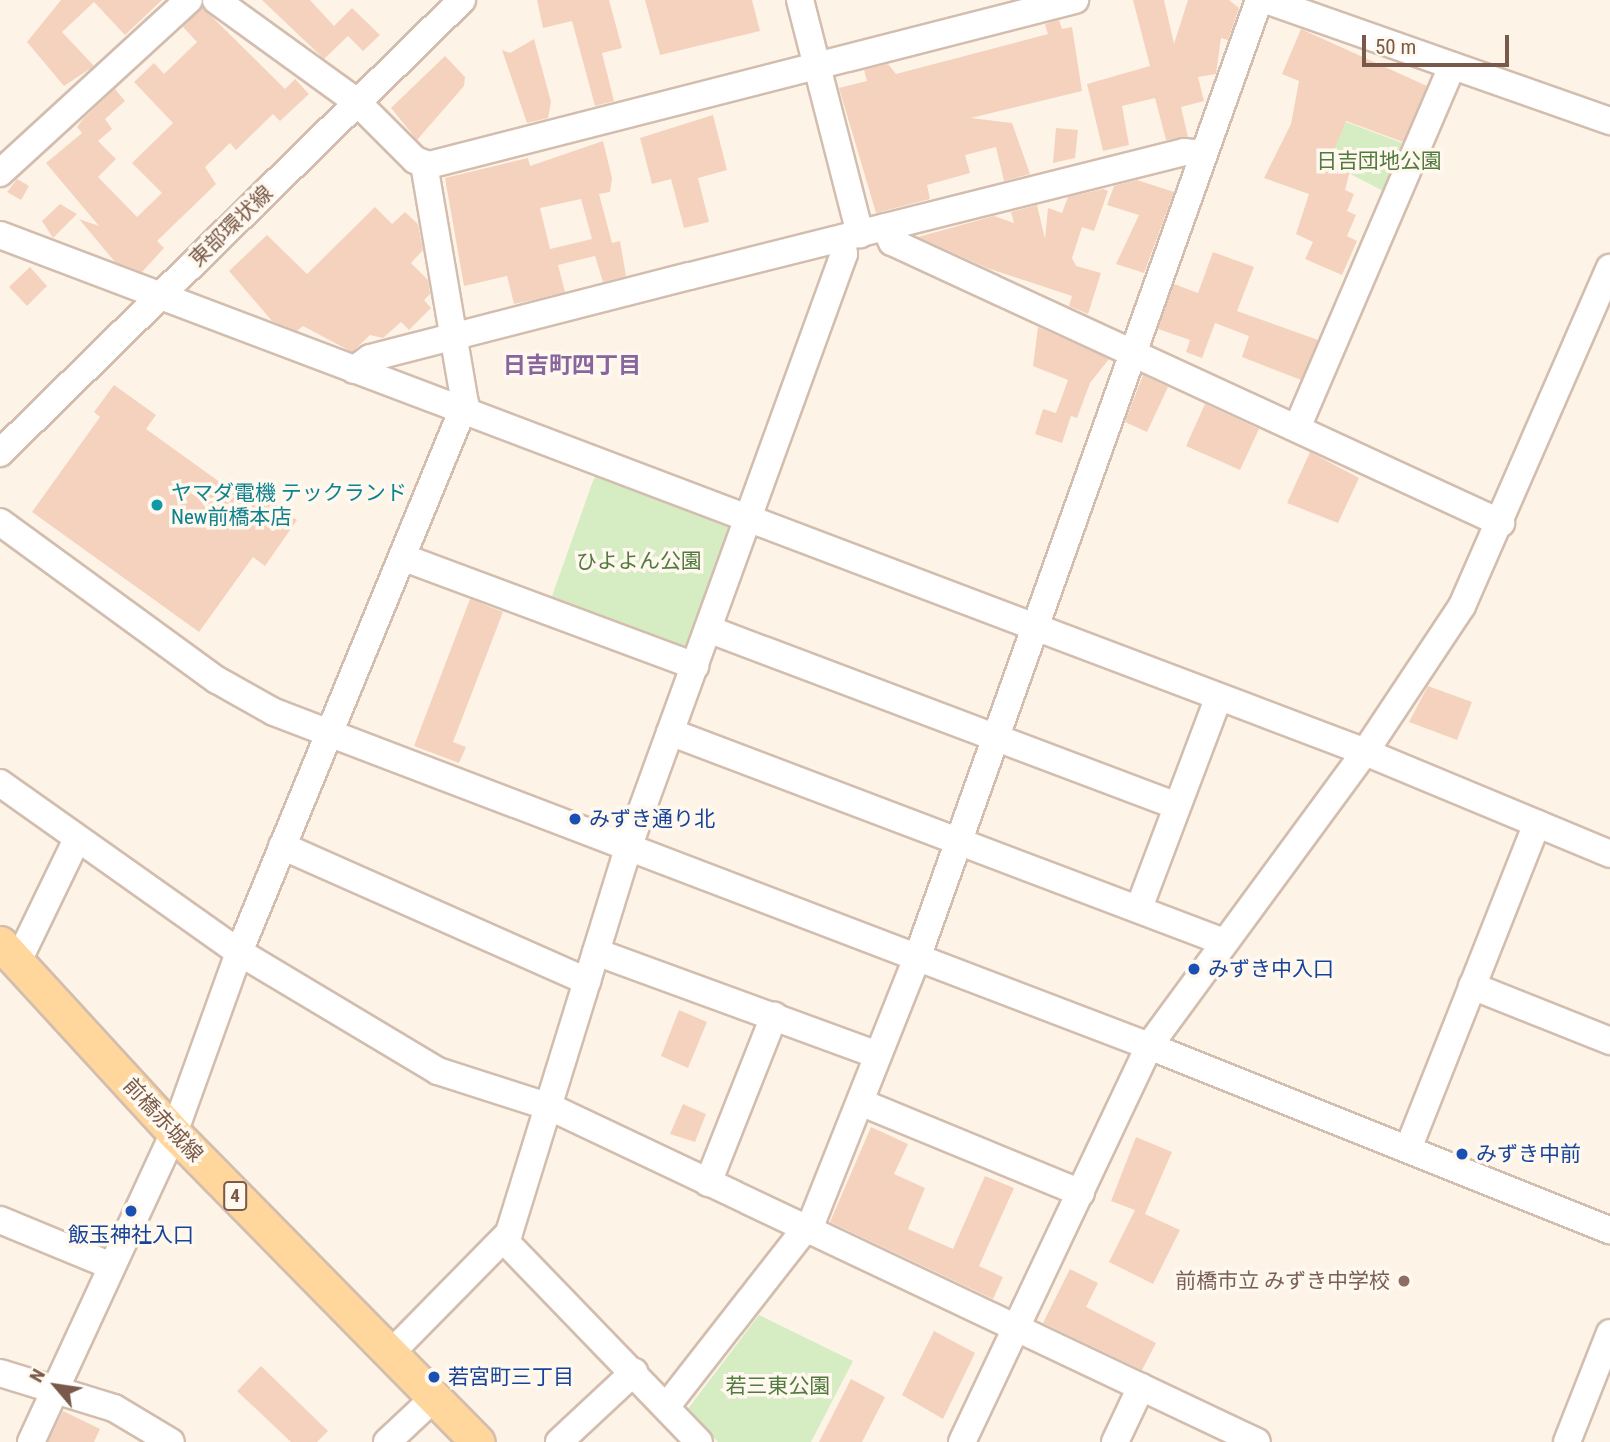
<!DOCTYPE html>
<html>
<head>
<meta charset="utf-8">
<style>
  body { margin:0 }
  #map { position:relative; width:1610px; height:1442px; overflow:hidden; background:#fdf4e7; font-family:"Roboto Condensed","Noto Sans JP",sans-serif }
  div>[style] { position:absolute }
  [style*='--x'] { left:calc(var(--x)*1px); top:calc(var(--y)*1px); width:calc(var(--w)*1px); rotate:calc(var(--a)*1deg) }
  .green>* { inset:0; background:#d6edc4 }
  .building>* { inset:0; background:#f5d2bd }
  .roads { filter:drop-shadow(2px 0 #d3bdae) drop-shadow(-2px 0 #d3bdae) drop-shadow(0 2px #d3bdae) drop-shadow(0 -2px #d3bdae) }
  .minor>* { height:26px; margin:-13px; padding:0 13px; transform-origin:13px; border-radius:13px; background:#fff }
  .major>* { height:33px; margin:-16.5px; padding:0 16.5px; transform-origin:16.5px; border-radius:16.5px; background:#ffd79d }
  .dots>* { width:19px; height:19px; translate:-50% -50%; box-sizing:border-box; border:4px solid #fff8ef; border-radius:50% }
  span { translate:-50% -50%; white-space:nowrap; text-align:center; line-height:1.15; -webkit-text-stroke:7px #fff8ef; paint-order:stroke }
  .shield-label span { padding:2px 5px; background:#fff8ef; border:2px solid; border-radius:5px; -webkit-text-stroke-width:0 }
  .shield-label { font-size:19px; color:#795949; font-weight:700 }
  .park-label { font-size:21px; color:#517a3e }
  .street-label { font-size:21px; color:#795949 }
  .culture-label { font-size:21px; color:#0d838f }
  .left { translate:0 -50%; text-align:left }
  .transit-label { font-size:21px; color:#164399 }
  .education-label { font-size:21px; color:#785e54 }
  .right { translate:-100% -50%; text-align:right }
  .neighbourhood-label { font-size:23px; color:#88659d; font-weight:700 }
  .north { position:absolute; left:21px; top:1351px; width:70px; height:70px; -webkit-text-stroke:5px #fff8ef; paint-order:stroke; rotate:299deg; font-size:19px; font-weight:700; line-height:28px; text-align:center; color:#795949 }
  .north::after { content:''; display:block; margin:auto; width:24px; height:32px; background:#795949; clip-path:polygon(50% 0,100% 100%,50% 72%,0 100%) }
  .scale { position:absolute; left:1362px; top:35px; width:147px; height:32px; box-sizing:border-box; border:4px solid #795949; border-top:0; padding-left:9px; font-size:21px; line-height:24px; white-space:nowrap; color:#795949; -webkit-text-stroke:5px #fff8ef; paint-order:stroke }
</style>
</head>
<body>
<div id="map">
  <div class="green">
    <i style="clip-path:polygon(1338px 119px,1413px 147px,1393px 196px,1325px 161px)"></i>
    <i style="clip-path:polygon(603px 474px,729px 522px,733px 530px,691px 647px,684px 650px,555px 604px,552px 596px,594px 478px)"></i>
    <i style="clip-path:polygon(759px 1315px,853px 1361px,811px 1442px,718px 1442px,687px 1410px)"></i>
  </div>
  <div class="building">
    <i style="clip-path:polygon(61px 0,162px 0,125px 35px,94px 2px,62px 32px,94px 66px,64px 86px,27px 42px)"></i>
    <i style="clip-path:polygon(262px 0,310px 0,334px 26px,352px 8px,380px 35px,363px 51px,348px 36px,324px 59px)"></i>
    <i style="clip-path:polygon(537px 0,609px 0,622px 48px,602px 53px,614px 101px,595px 106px,572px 21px,543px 28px)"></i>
    <i style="clip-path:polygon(645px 0,752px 0,760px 31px,660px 55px)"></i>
    <i style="clip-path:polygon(1133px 0,1164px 0,1174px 44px,1188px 0,1229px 0,1239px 8px,1228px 40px,1221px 38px,1216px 74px,1198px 77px,1204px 101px,1181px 107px,1188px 137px,1166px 140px,1155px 98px,1122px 106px,1129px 145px,1103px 151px,1087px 84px,1150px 66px)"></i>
    <i style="clip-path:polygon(202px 7px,285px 89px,295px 79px,309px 94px,280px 121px,273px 114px,236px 150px,230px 143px,205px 167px,216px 184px,157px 241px,164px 248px,142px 272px,115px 262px,79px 219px,99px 226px,46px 163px,82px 133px,77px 127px,84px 118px,115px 89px,125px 101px,105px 119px,112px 129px,98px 141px,116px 159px,98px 177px,137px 217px,162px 193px,132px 163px,173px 123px,134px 82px,154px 63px,164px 74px,197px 42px,183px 27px)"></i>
    <i style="clip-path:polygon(1059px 20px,1062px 29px,1072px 27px,1082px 91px,971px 118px,1012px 123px,1030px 174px,1004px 181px,996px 147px,965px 155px,970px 173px,927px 185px,930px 199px,876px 213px,839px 88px,867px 81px,864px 70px,888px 64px,896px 74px,1048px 34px,1045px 24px)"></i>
    <i style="clip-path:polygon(1301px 29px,1427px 86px,1403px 142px,1346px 121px,1329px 162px,1350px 171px,1345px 190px,1354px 194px,1347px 211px,1356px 215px,1347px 236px,1357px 241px,1342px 275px,1305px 259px,1313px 242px,1296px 234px,1309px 194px,1264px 178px,1291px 124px,1299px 81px,1282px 74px)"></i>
    <i style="clip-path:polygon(534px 39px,551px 102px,548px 118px,527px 123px,502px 50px,510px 53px)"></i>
    <i style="clip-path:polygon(445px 56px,465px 77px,464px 86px,417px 140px,391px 108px)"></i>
    <i style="clip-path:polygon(713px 115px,727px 170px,698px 178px,709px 222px,684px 228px,671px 179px,652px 184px,640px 138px)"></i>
    <i style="clip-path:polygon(1056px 128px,1078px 130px,1075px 158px,1053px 163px)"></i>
    <i style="clip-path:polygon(evenodd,603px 141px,612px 178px,610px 192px,599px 194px,612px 243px,620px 241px,626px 276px,603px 282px,595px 256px,558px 265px,565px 292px,533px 300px,514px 304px,507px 276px,464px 286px,445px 178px,528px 158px,530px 166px,603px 141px,581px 199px,592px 239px,550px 249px,540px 208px,581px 199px)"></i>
    <i style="clip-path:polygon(17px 179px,29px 186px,21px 200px,7px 192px)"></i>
    <i style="clip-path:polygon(1137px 180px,1174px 192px,1144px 273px,1116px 264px,1139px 215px,1107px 205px,1114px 186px)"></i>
    <i style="clip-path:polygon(1103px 189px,1108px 191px,1094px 231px,1082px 227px,1072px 258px,1076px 266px,1101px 273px,1088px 314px,1069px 306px,1072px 296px,987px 268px,918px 237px,994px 216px,1014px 223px,1011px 212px,1037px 205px,1045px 239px,1048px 208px,1062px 213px,1068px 197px)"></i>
    <i style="clip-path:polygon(60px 204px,77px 214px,53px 238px,42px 221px)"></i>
    <i style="clip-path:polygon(375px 207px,392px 224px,405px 212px,418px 224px,423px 250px,411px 263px,428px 280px,430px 294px,424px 300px,431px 308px,409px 330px,401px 322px,383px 338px,370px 335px,352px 352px,303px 326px,297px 331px,272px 321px,229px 271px,267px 235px,307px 274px)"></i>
    <i style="clip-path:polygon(1213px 252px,1254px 267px,1237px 311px,1318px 340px,1301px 380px,1242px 357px,1249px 336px,1215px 323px,1202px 358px,1186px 352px,1190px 340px,1158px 329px,1174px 284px,1198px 293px)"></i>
    <i style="clip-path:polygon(30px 267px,47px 286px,27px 306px,9px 287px)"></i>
    <i style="clip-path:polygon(1038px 327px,1109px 359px,1090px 383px,1077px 418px,1071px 416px,1062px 443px,1035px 434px,1043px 409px,1056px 413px,1068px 380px,1033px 366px)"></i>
    <i style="clip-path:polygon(1143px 375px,1168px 387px,1147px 432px,1125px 422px)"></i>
    <i style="clip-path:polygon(114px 385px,156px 415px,146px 429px,242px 498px,250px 486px,297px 520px,265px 566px,253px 557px,199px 632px,32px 512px,100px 417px,94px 412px)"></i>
    <i style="clip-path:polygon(1205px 404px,1259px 429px,1240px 470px,1186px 446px)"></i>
    <i style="clip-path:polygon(1310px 452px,1359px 478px,1338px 523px,1287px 503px)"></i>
    <i style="clip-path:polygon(470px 599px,503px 612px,453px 742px,466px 747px,459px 763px,414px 746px)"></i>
    <i style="clip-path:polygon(1428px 686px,1472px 702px,1457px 740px,1409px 722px)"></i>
    <i style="clip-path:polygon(679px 1010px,707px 1022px,688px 1068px,661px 1056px)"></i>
    <i style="clip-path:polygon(683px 1104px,706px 1114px,695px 1142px,670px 1134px)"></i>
    <i style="clip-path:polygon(871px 1127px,908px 1144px,894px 1174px,925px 1188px,908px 1229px,953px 1249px,985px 1176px,1014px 1188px,979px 1266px,1003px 1277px,993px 1299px,830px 1222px)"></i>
    <i style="clip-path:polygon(1136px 1137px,1172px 1152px,1145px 1214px,1180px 1230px,1153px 1284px,1109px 1262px,1135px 1210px,1111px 1201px)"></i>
    <i style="clip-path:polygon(1070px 1269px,1098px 1283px,1086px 1307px,1156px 1343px,1142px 1370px,1043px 1323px)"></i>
    <i style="clip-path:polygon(934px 1331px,975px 1353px,943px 1419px,902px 1395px)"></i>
    <i style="clip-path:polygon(261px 1366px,328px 1431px,317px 1442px,291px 1442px,237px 1391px)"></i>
    <i style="clip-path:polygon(851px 1379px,885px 1397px,862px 1442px,819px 1442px)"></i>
    <i style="clip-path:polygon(63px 1411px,100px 1429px,94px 1442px,48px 1442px)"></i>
  </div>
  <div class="roads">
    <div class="minor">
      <i style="--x:216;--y:0;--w:174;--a:35.9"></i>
      <i style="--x:357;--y:102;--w:82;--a:45"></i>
      <i style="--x:415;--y:160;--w:15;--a:20"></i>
      <i style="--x:429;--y:165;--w:667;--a:-14.33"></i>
      <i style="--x:800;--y:0;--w:242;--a:75.6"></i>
      <i style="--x:1266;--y:0;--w:365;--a:19.4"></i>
      <i style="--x:0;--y:173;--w:256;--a:-42.5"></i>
      <i style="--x:885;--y:227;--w:17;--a:65"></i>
      <i style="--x:892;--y:242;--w:671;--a:24.77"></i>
      <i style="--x:0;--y:235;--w:1460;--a:20.74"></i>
      <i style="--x:1365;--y:752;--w:265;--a:22.6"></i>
      <i style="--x:354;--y:370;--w:20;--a:-37"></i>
      <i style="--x:370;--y:358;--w:330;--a:-14.4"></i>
      <i style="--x:690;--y:276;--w:509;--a:-14.09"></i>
      <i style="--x:1184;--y:152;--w:20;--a:6"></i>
      <i style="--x:1297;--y:428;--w:393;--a:-66.8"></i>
      <i style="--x:0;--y:453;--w:647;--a:-44.44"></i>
      <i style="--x:0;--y:522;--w:268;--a:36.1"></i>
      <i style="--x:217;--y:680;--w:65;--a:29.3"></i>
      <i style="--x:274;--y:712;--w:937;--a:20.89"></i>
      <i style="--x:1149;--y:1046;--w:496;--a:21.8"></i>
      <i style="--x:402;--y:557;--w:313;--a:20.4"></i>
      <i style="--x:708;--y:629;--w:501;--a:20.68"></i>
      <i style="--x:670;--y:732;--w:592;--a:20.76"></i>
      <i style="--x:0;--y:783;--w:293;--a:35.3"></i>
      <i style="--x:239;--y:952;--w:232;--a:30.9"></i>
      <i style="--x:438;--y:1071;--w:118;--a:17.8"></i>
      <i style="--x:550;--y:1107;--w:782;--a:25.35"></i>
      <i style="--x:282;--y:846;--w:334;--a:23.9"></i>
      <i style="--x:1139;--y:908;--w:223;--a:-69.3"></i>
      <i style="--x:596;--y:952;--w:300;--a:20.1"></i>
      <i style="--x:18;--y:961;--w:136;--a:-64.2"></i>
      <i style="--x:1472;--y:986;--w:149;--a:21.7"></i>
      <i style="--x:860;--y:1102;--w:239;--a:22.4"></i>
      <i style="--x:1408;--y:1149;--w:350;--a:-68.4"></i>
      <i style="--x:708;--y:1183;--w:180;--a:-68.4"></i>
      <i style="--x:0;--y:1220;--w:118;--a:22.4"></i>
      <i style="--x:505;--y:1241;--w:279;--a:46"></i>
      <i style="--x:390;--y:1354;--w:170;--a:-45.5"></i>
      <i style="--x:509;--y:1233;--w:403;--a:-72.8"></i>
      <i style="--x:628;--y:848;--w:632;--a:-70.02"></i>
      <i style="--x:844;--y:254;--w:15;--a:-98"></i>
      <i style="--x:0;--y:1373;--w:119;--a:17.1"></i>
      <i style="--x:114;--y:1408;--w:66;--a:30.8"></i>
      <i style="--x:666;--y:1407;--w:239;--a:-52"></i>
      <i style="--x:813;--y:1219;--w:281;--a:-68.3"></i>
      <i style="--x:917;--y:958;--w:1017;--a:-70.35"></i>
      <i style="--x:31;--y:1442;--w:340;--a:-65.2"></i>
      <i style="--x:174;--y:1133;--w:192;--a:-70.2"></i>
      <i style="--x:239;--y:952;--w:593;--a:-67.59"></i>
      <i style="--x:465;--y:404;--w:242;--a:-99.7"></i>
      <i style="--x:387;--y:1442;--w:64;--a:-43.1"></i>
      <i style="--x:559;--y:1442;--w:103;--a:-43"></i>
      <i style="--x:962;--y:1442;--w:438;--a:-64.7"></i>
      <i style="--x:1149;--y:1046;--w:365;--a:-53.7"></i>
      <i style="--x:1365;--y:752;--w:175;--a:-56.4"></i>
      <i style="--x:1462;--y:606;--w:369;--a:-66.4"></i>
      <i style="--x:1115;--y:1442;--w:61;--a:-64.7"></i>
      <i style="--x:1567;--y:1442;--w:117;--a:-68.5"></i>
    </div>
    <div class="major">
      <i style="--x:0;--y:943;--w:258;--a:47.5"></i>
      <i style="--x:174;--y:1133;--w:433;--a:45.5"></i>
    </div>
  </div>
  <div class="dots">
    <i style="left:157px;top:505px;background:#0f9aa8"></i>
    <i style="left:575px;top:819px;background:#1a4fb4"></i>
    <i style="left:1194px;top:969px;background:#1a4fb4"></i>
    <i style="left:1462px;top:1154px;background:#1a4fb4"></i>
    <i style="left:131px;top:1211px;background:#1a4fb4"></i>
    <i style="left:1404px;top:1281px;background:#8d6e63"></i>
    <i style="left:434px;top:1377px;background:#1a4fb4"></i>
  </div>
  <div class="shield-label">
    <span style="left:235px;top:1196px">4</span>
  </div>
  <div class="park-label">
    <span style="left:1379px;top:161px">日吉団地公園</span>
    <span style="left:639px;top:561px">ひよよん公園</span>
    <span style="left:778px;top:1386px">若三東公園</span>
  </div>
  <div class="street-label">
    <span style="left:231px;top:226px;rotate:-44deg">東部環状線</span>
    <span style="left:163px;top:1120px;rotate:47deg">前橋赤城線</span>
  </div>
  <div class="culture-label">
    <span class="left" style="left:171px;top:505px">ヤマダ電機 テックランド<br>New前橋本店</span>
  </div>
  <div class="transit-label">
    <span class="left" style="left:589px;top:819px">みずき通り北</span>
    <span class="left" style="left:1208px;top:969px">みずき中入口</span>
    <span class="left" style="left:1476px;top:1154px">みずき中前</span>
    <span style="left:131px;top:1235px">飯玉神社入口</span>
    <span class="left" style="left:448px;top:1377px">若宮町三丁目</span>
  </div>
  <div class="education-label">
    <span class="right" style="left:1390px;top:1281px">前橋市立 みずき中学校</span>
  </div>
  <div class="neighbourhood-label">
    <span style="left:572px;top:366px">日吉町四丁目</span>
  </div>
  <div class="north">N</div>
  <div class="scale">50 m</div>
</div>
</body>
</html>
